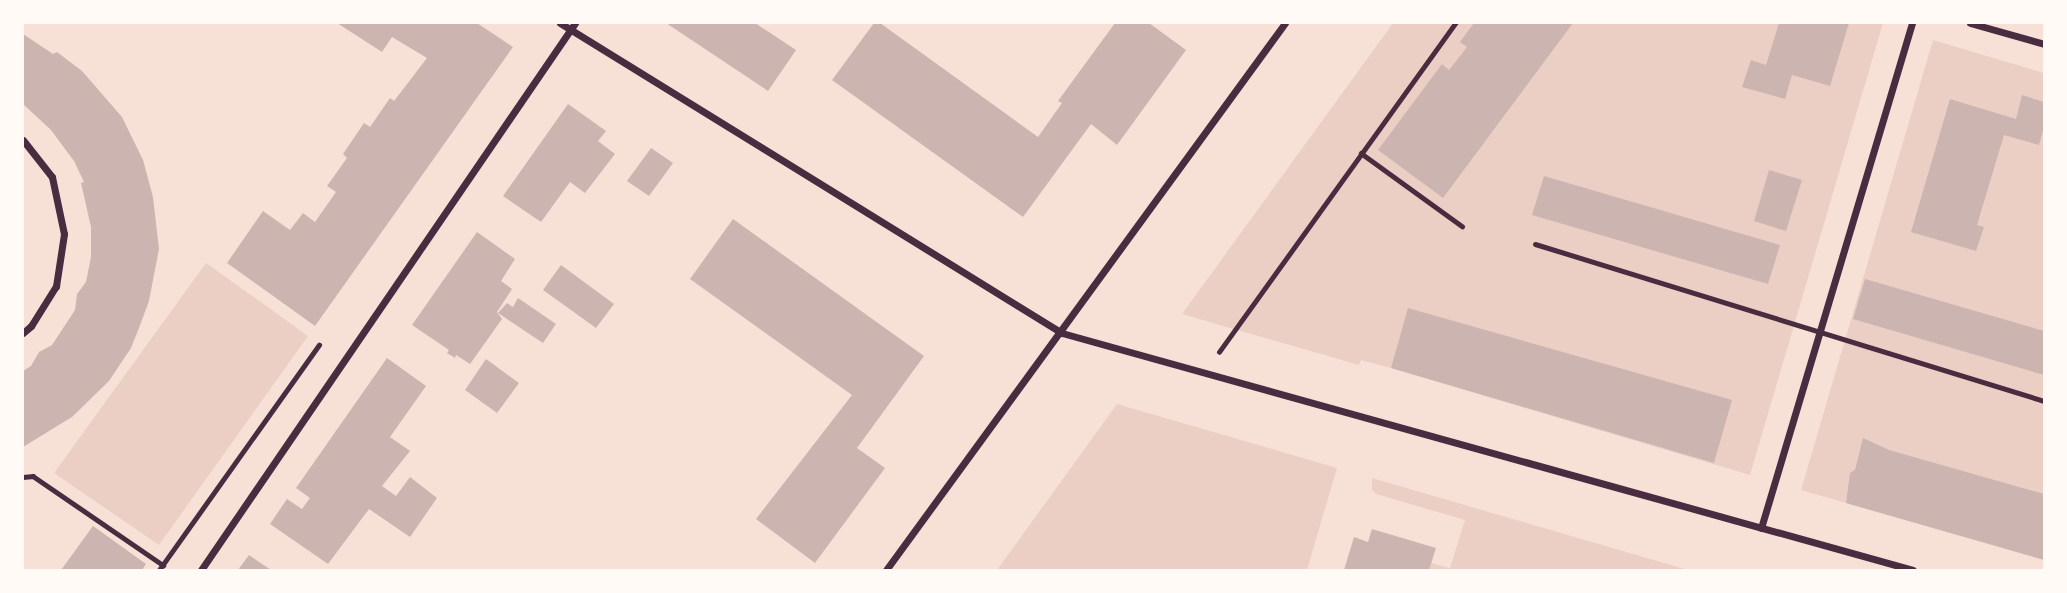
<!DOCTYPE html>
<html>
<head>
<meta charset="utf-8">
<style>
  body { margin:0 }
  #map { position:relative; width:2067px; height:593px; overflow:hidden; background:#f7e1d7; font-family:Literata,serif }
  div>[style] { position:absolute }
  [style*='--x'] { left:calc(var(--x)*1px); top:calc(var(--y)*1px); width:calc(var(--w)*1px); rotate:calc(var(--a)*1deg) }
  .green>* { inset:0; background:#ebcfc5 }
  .building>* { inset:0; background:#ccb4b1 }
  .path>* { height:4.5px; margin:-2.25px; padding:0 2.25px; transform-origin:2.25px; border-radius:2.25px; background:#4a2c40 }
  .service>* { height:5px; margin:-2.5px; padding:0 2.5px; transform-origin:2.5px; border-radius:2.5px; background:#4a2c40 }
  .minor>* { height:7px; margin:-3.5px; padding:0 3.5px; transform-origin:3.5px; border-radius:3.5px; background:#4a2c40 }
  span { translate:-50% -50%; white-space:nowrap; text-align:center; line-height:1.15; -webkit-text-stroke:5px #fffaf5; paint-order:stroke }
  .frame { position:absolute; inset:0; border:24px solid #fffaf5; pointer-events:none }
</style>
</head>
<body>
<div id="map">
  <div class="green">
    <i style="clip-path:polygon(1393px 23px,1883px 23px,1750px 475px,1391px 368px,1361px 360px,1359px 365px,1182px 314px)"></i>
    <i style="clip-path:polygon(1933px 40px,2044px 73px,2044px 560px,1801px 490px)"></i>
    <i style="clip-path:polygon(206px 263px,308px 336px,159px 545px,54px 473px)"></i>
    <i style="clip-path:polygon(1117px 404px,1337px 468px,1307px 570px,997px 570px)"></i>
    <i style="clip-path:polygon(1372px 478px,1688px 570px,1429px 570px,1431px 563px,1450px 568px,1465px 520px,1376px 494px,1372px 490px)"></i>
  </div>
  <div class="building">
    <i style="clip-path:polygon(337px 23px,477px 23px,513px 47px,315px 326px,227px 263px,263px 211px,290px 230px,303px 213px,315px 222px,336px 192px,327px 186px,347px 158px,343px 154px,364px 123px,370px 127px,390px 98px,394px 101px,427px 58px,392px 37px,382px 52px)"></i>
    <i style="clip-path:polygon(666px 23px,755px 23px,796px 50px,768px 91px)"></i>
    <i style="clip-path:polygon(874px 23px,880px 23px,1038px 137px,1062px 103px,1058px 101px,1115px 23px,1149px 23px,1186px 50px,1117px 145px,1091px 124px,1023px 217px,832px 80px)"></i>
    <i style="clip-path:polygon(1474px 23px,1573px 23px,1443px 198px,1378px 150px,1442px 64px,1449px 70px,1464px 51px,1467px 47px,1460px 42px)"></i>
    <i style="clip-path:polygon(1779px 23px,1849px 23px,1830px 86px,1792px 75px,1785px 99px,1742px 87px,1751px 60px,1766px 65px)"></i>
    <i style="clip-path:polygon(23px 34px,53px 54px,57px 52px,82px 71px,122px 117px,143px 160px,153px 197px,159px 249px,149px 301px,139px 328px,131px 348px,109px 381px,72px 417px,23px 447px,23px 371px,31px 366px,39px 352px,52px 345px,75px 310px,77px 294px,86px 282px,91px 257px,91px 227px,81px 183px,84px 182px,74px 161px,51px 130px,23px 104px)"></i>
    <i style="clip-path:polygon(2022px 95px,2044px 102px,2044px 127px,2039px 145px,2004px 135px,1977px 225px,1984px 227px,1976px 251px,1911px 232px,1950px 99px,2016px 119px)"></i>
    <i style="clip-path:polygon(568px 104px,606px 131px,598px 141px,615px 154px,585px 193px,570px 182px,541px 222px,503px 196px)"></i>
    <i style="clip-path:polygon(651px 148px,673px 163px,649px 196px,627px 181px)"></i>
    <i style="clip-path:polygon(1769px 170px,1802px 180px,1786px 231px,1754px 221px)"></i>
    <i style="clip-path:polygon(1544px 176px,1780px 245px,1768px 284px,1532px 215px)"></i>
    <i style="clip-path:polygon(733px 219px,924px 356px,857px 448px,885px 468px,815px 563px,756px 519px,852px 395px,690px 279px)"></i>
    <i style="clip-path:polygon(477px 232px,515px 259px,501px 281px,512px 289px,497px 312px,502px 319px,470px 364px,456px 355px,455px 358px,447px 353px,449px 350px,412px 325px)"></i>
    <i style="clip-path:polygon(561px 265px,614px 304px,596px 328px,543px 290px)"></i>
    <i style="clip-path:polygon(1865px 279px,2044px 331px,2044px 375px,1853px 319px)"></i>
    <i style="clip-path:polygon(518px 298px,556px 324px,543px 343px,498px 313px,507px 303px,513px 307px)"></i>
    <i style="clip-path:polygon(1408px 308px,1732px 400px,1714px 463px,1391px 368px)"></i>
    <i style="clip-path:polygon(387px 358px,426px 386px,390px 437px,410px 451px,382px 486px,396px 496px,410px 477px,437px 498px,410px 537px,369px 509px,328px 564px,270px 524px,287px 499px,302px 509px,310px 498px,296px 488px)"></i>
    <i style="clip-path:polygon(486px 359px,519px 383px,497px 413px,465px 390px)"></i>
    <i style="clip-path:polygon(1863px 438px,1889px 450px,2044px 494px,2044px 560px,1846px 503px,1850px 473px,1855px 470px)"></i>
    <i style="clip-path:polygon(93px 526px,146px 564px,142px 570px,61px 570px)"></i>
    <i style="clip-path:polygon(1372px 529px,1436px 548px,1429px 570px,1344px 570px,1354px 537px,1368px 542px)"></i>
    <i style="clip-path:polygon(249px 555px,271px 570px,238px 570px)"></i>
  </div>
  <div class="path">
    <i style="--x:1361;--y:153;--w:125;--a:35.9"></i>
    <i style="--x:1219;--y:352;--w:405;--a:-54.3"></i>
    <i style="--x:23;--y:477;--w:10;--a:-6"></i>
    <i style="--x:33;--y:476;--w:158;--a:34.4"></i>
    <i style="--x:159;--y:570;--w:276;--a:-54.6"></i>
  </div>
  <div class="service">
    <i style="--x:1535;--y:244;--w:533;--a:17.14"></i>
  </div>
  <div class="minor">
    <i style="--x:560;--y:23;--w:590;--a:31.7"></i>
    <i style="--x:1062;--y:333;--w:883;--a:15.56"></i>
    <i style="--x:1970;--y:23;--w:77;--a:15.8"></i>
    <i style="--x:23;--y:140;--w:47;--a:51.9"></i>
    <i style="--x:52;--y:177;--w:58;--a:78.1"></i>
    <i style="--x:64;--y:234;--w:53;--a:98.7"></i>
    <i style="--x:56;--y:286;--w:47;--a:122"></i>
    <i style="--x:31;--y:326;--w:11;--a:139"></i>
    <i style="--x:1761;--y:528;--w:527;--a:-73.35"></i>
    <i style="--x:201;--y:570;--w:663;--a:-55.64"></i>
    <i style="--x:886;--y:570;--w:677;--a:-53.89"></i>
  </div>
  <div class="frame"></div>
</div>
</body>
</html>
